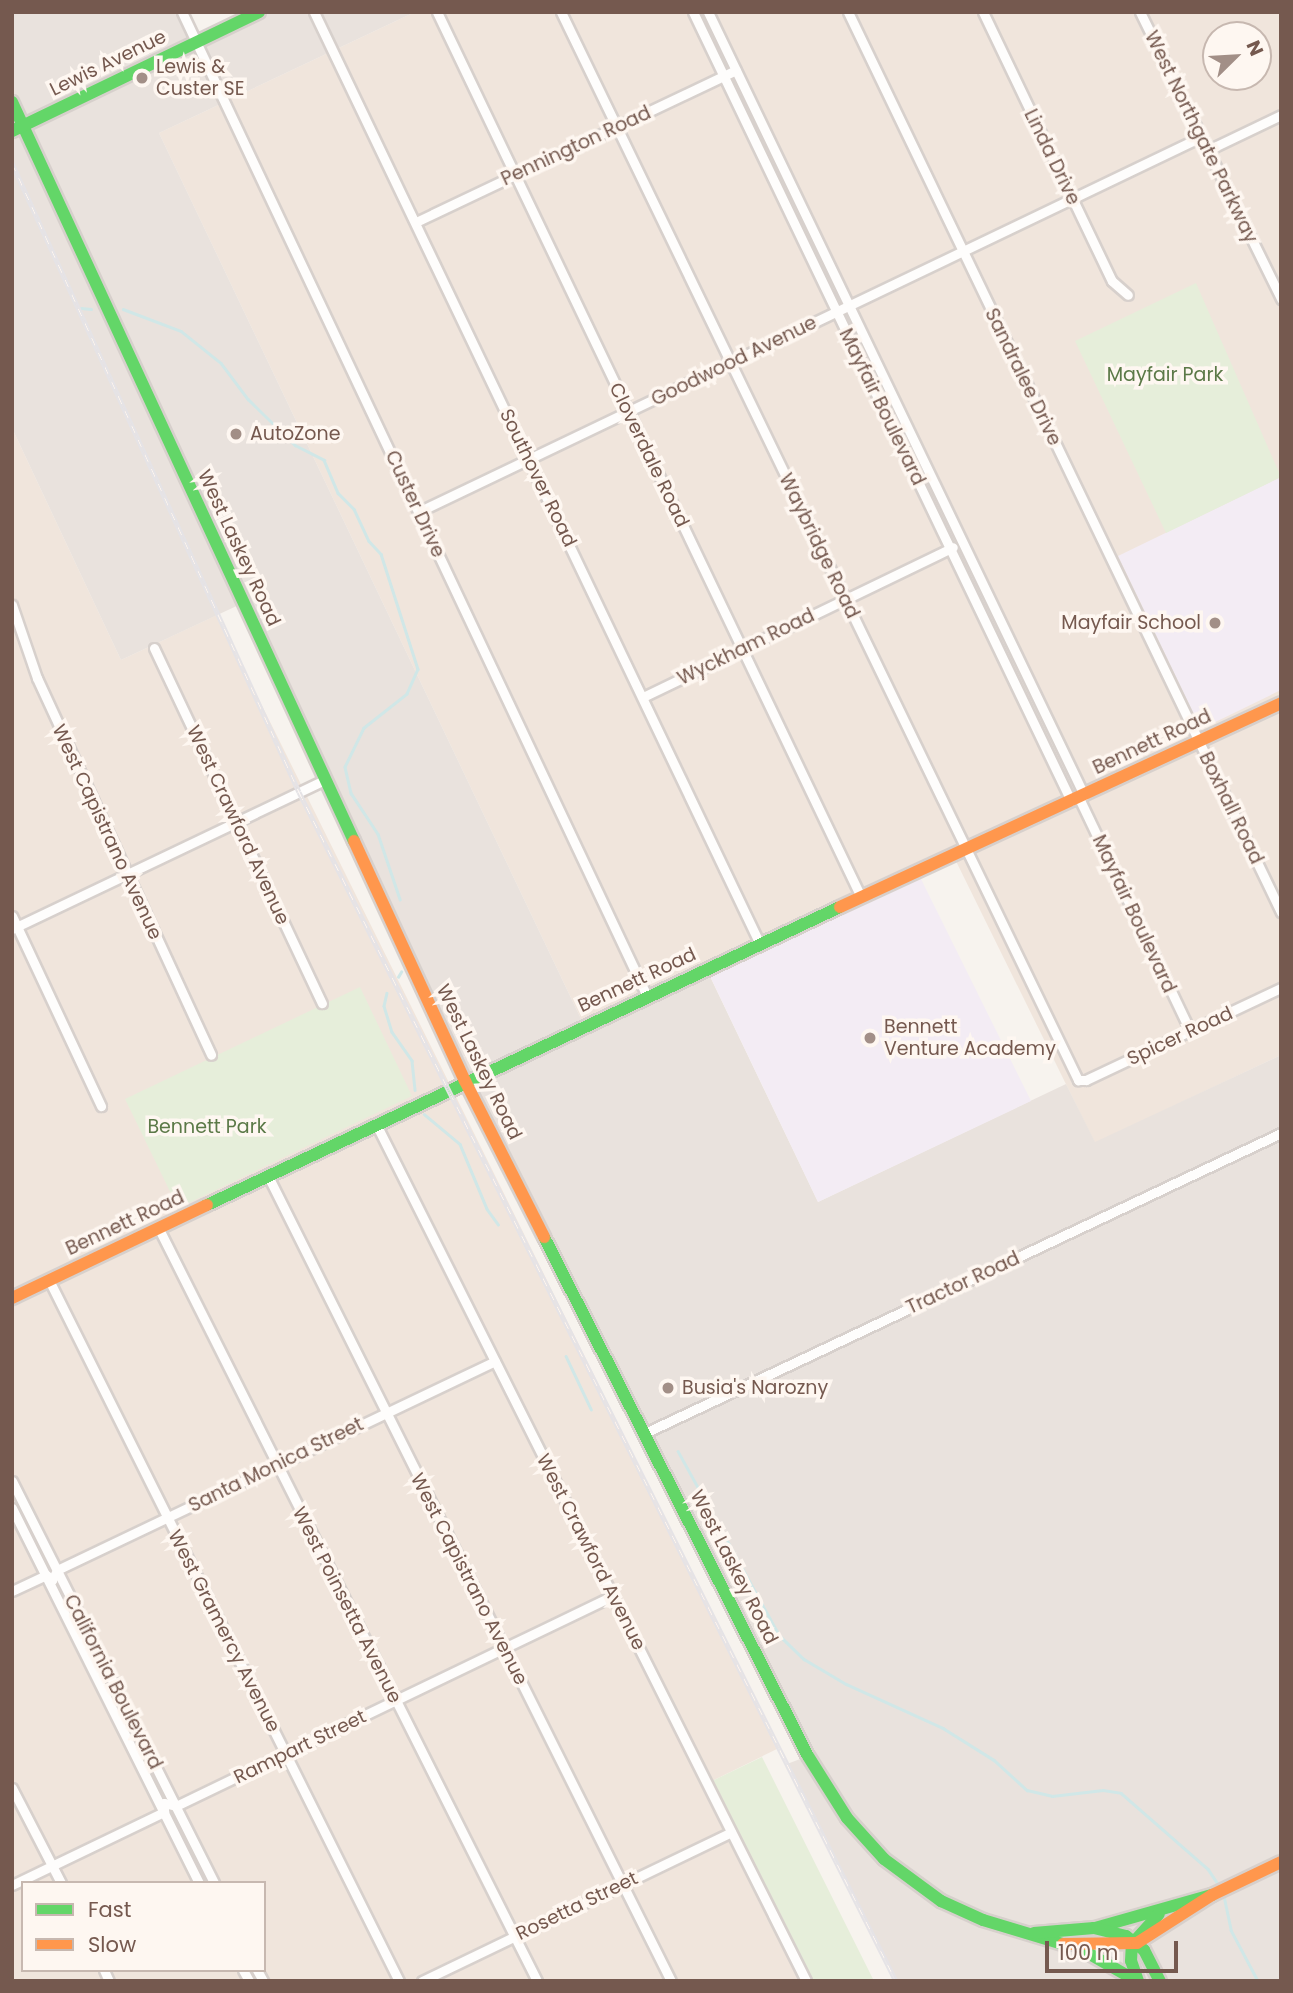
<!DOCTYPE html>
<html>
<head>
<meta charset="utf-8">
<style>
  body { margin:0 }
  #map { position:relative; width:1293px; height:1993px; overflow:hidden; background:#f7f3ee; font-family:Poppins,sans-serif }
  div>[style] { position:absolute }
  [style*='--x'] { left:calc(var(--x)*1px); top:calc(var(--y)*1px); width:calc(var(--w)*1px); rotate:calc(var(--a)*1deg) }
  .residential>* { inset:0; background:#f0e5dc }
  .industrial>* { inset:0; background:#e9e2dd }
  .education>* { inset:0; background:#f3ecf4 }
  .green>* { inset:0; background:#e6eeda }
  .stream>* { height:2.5px; margin:-1.25px; padding:0 1.25px; transform-origin:1.25px; border-radius:1.25px; background:#d0e7e7 }
  .roads { filter:drop-shadow(2px 0 #d7d0cc) drop-shadow(-2px 0 #d7d0cc) drop-shadow(0 2px #d7d0cc) drop-shadow(0 -2px #d7d0cc) }
  .street>* { height:9px; margin:-4.5px; padding:0 4.5px; transform-origin:4.5px; border-radius:4.5px; background:#fefdfc }
  .fast>* { height:12px; margin:-6px; padding:0 6px; transform-origin:6px; border-radius:6px; background:#63d668 }
  .slow>* { height:12px; margin:-6px; padding:0 6px; transform-origin:6px; border-radius:6px; background:#ff974d }
  .rail>* { height:5px; margin-top:-2.5px; transform-origin:0; background:repeating-linear-gradient(90deg,#fef7f1 0 8px,#e5e3e6 0 16px); box-sizing:border-box; border-block:2px solid #e5e3e6 }
  .dots>* { width:19px; height:19px; translate:-50% -50%; box-sizing:border-box; border:4px solid #fef7f1; border-radius:50% }
  span { translate:-50% -50%; white-space:nowrap; text-align:center; line-height:1.15; -webkit-text-stroke:7px #fef7f1; paint-order:stroke }
  .street-label { font-size:19px; color:#75594f }
  .poi-label { font-size:19px; color:#75594f }
  .left { translate:0 -50%; text-align:left }
  .right { translate:-100% -50%; text-align:right }
  .park-label { font-size:19px; color:#5b7947 }
  .frame { position:absolute; inset:0; border:14px solid #75594f; pointer-events:none }
  .legend { position:absolute; left:21px; top:1881px; width:245px; height:91px; box-sizing:border-box; background:#fef7f1; border:2px solid #c7b8b0; margin:0; padding:9px 12px; list-style:none; font-size:21px; color:#75594f }
  .legend li { display:flex; align-items:center; gap:14px; height:35px }
  .legend b { width:35px; border:2px solid #c7b8b0 }
  .north { position:absolute; left:1202px; top:21px; width:70px; height:70px; box-sizing:border-box; background:#fef7f1; border:2px solid #c7b8b0; border-radius:50%; rotate:66deg; font-size:19px; font-weight:700; line-height:28px; text-align:center; color:#75594f }
  .north::after { content:''; display:block; margin:auto; width:24px; height:32px; background:#a28f87; clip-path:polygon(50% 0,100% 100%,50% 72%,0 100%) }
  .scale { position:absolute; left:1045px; top:1941px; width:133px; height:32px; box-sizing:border-box; border:4px solid #75594f; border-top:0; padding-left:9px; font-size:21px; line-height:24px; white-space:nowrap; color:#75594f; -webkit-text-stroke:5px #fef7f1; paint-order:stroke }
</style>
</head>
<body>
<div id="map">
  <div class="residential">
    <i style="clip-path:polygon(evenodd,415px 12px,1281px 12px,1281px 1055px,1095px 1143px,950px 849px,582px 1021px,159px 133px,415px 12px,1216px 35px,1258px 35px,1258px 77px,1216px 77px,1216px 35px)"></i>
    <i style="clip-path:polygon(evenodd,12px 428px,121px 660px,217px 615px,779px 1748px,712px 1781px,813px 1981px,12px 1981px,12px 428px,23px 1883px,264px 1883px,264px 1970px,23px 1970px,23px 1883px)"></i>
  </div>
  <div class="industrial">
    <i style="clip-path:polygon(12px 12px,182px 12px,199px 41px,259px 12px,415px 12px,159px 133px,582px 1021px,704px 964px,818px 1202px,1066px 1084px,1095px 1142px,1281px 1055px,1281px 1981px,896px 1981px,787px 1764px,808px 1756px,465px 1081px,243px 603px,121px 660px,12px 428px,12px 131px,23px 126px,12px 102px)"></i>
  </div>
  <div class="education">
    <i style="clip-path:polygon(1281px 477px,1281px 690px,1201px 729px,1118px 556px)"></i>
    <i style="clip-path:polygon(920px 877px,1031px 1101px,818px 1202px,710px 976px)"></i>
  </div>
  <div class="green">
    <i style="clip-path:polygon(1196px 283px,1281px 477px,1166px 533px,1075px 341px)"></i>
    <i style="clip-path:polygon(360px 987px,412px 1096px,178px 1208px,125px 1099px)"></i>
    <i style="clip-path:polygon(762px 1757px,874px 1981px,813px 1981px,712px 1781px)"></i>
  </div>
  <div class="stream">
    <i style="--x:81;--y:308;--w:10;--a:6"></i>
    <i style="--x:123;--y:309;--w:62;--a:20.8"></i>
    <i style="--x:181;--y:331;--w:51;--a:38.7"></i>
    <i style="--x:221;--y:363;--w:45;--a:53.1"></i>
    <i style="--x:248;--y:399;--w:66;--a:44.4"></i>
    <i style="--x:295;--y:445;--w:33;--a:27"></i>
    <i style="--x:324;--y:460;--w:36;--a:67"></i>
    <i style="--x:338;--y:493;--w:23;--a:45"></i>
    <i style="--x:354;--y:509;--w:35;--a:65"></i>
    <i style="--x:369;--y:541;--w:18;--a:47"></i>
    <i style="--x:381;--y:554;--w:121;--a:72.2"></i>
    <i style="--x:418;--y:669;--w:27;--a:114"></i>
    <i style="--x:407;--y:694;--w:55;--a:141.7"></i>
    <i style="--x:364;--y:728;--w:43;--a:116"></i>
    <i style="--x:345;--y:767;--w:27;--a:77"></i>
    <i style="--x:351;--y:793;--w:49;--a:56.6"></i>
    <i style="--x:378;--y:834;--w:69;--a:71.3"></i>
    <i style="--x:398;--y:977;--w:6;--a:-59"></i>
    <i style="--x:387;--y:993;--w:13;--a:103"></i>
    <i style="--x:384;--y:1006;--w:27;--a:73"></i>
    <i style="--x:392;--y:1032;--w:35;--a:55"></i>
    <i style="--x:412;--y:1061;--w:29;--a:84"></i>
    <i style="--x:424;--y:1114;--w:47;--a:39.8"></i>
    <i style="--x:460;--y:1144;--w:70;--a:67.4"></i>
    <i style="--x:487;--y:1209;--w:19;--a:54"></i>
    <i style="--x:566;--y:1356;--w:59;--a:64.7"></i>
    <i style="--x:678;--y:1451;--w:210;--a:61.2"></i>
    <i style="--x:779;--y:1635;--w:35;--a:44"></i>
    <i style="--x:804;--y:1659;--w:49;--a:30.8"></i>
    <i style="--x:846;--y:1684;--w:107;--a:24.4"></i>
    <i style="--x:943;--y:1728;--w:60;--a:32.1"></i>
    <i style="--x:994;--y:1760;--w:45;--a:42.3"></i>
    <i style="--x:1027;--y:1790;--w:26;--a:13"></i>
    <i style="--x:1052;--y:1796;--w:51;--a:-6.7"></i>
    <i style="--x:1103;--y:1790;--w:18;--a:9"></i>
    <i style="--x:1121;--y:1793;--w:116;--a:41.1"></i>
    <i style="--x:1208;--y:1869;--w:22;--a:56"></i>
    <i style="--x:1224;--y:1896;--w:35;--a:78"></i>
    <i style="--x:1231;--y:1930;--w:58;--a:62.1"></i>
  </div>
  <div class="roads">
    <div class="street">
      <i style="--x:182;--y:12;--w:1088;--a:64.71"></i>
      <i style="--x:314;--y:12;--w:1033;--a:64.43"></i>
      <i style="--x:437;--y:12;--w:981;--a:64.4"></i>
      <i style="--x:561;--y:12;--w:1187;--a:64.17"></i>
      <i style="--x:1078;--y:1080;--w:8;--a:0"></i>
      <i style="--x:1086;--y:1080;--w:216;--a:-25.3"></i>
      <i style="--x:693;--y:12;--w:875;--a:64.4"></i>
      <i style="--x:708;--y:12;--w:869;--a:64.35"></i>
      <i style="--x:848;--y:12;--w:999;--a:64.31"></i>
      <i style="--x:983;--y:12;--w:298;--a:64.4"></i>
      <i style="--x:1112;--y:281;--w:21;--a:41"></i>
      <i style="--x:1140;--y:12;--w:320;--a:63.8"></i>
      <i style="--x:1208;--y:150;--w:81;--a:-25.6"></i>
      <i style="--x:416;--y:222;--w:354;--a:-25.4"></i>
      <i style="--x:418;--y:512;--w:868;--a:-25.59"></i>
      <i style="--x:12;--y:605;--w:77;--a:71.1"></i>
      <i style="--x:37;--y:678;--w:415;--a:65.2"></i>
      <i style="--x:154;--y:648;--w:393;--a:64.7"></i>
      <i style="--x:643;--y:697;--w:344;--a:-25.8"></i>
      <i style="--x:1079;--y:798;--w:258;--a:64.5"></i>
      <i style="--x:12;--y:916;--w:210;--a:64.9"></i>
      <i style="--x:12;--y:929;--w:347;--a:-25.5"></i>
      <i style="--x:376;--y:1124;--w:959;--a:63.35"></i>
      <i style="--x:268;--y:1176;--w:900;--a:63.41"></i>
      <i style="--x:159;--y:1229;--w:842;--a:63.31"></i>
      <i style="--x:49;--y:1280;--w:784;--a:63.47"></i>
      <i style="--x:645;--y:1433;--w:703;--a:-25.25"></i>
      <i style="--x:12;--y:1481;--w:450;--a:63.3"></i>
      <i style="--x:12;--y:1508;--w:419;--a:63.5"></i>
      <i style="--x:12;--y:1591;--w:38;--a:-25"></i>
      <i style="--x:46;--y:1575;--w:8;--a:40"></i>
      <i style="--x:52;--y:1580;--w:11;--a:-63"></i>
      <i style="--x:57;--y:1570;--w:485;--a:-25.5"></i>
      <i style="--x:12;--y:1788;--w:107;--a:62.7"></i>
      <i style="--x:12;--y:1885;--w:169;--a:-25.7"></i>
      <i style="--x:164;--y:1812;--w:9;--a:-90"></i>
      <i style="--x:164;--y:1803;--w:12;--a:14"></i>
      <i style="--x:176;--y:1806;--w:485;--a:-25.7"></i>
      <i style="--x:104;--y:1970;--w:12;--a:66"></i>
      <i style="--x:243;--y:1970;--w:13;--a:61"></i>
      <i style="--x:257;--y:1970;--w:13;--a:61"></i>
      <i style="--x:422;--y:1981;--w:343;--a:-25.7"></i>
    </div>
    <div class="fast">
      <i style="--x:12;--y:102;--w:814;--a:65.17"></i>
      <i style="--x:12;--y:131;--w:274;--a:-25.7"></i>
      <i style="--x:207;--y:1205;--w:700;--a:-25.21"></i>
      <i style="--x:544;--y:1237;--w:582;--a:63.04"></i>
      <i style="--x:808;--y:1756;--w:73;--a:57.8"></i>
      <i style="--x:847;--y:1818;--w:55;--a:47.9"></i>
      <i style="--x:884;--y:1859;--w:71;--a:36.4"></i>
      <i style="--x:941;--y:1901;--w:46;--a:24.3"></i>
      <i style="--x:983;--y:1920;--w:84;--a:16.7"></i>
      <i style="--x:1095;--y:1928;--w:122;--a:-15.8"></i>
      <i style="--x:1034;--y:1933;--w:60;--a:-4.8"></i>
      <i style="--x:1094;--y:1928;--w:33;--a:14"></i>
      <i style="--x:1126;--y:1936;--w:23;--a:38"></i>
      <i style="--x:1144;--y:1950;--w:35;--a:63"></i>
      <i style="--x:1081;--y:1949;--w:62;--a:29.9"></i>
      <i style="--x:1138;--y:1981;--w:21;--a:-109"></i>
      <i style="--x:1131;--y:1961;--w:17;--a:-87"></i>
      <i style="--x:1132;--y:1944;--w:40;--a:-48"></i>
    </div>
    <div class="slow">
      <i style="--x:354;--y:841;--w:264;--a:65.2"></i>
      <i style="--x:465;--y:1081;--w:175;--a:63.1"></i>
      <i style="--x:840;--y:907;--w:486;--a:-24.8"></i>
      <i style="--x:12;--y:1298;--w:216;--a:-25.5"></i>
      <i style="--x:1063;--y:1944;--w:74;--a:-0.8"></i>
      <i style="--x:1137;--y:1943;--w:89;--a:-32.6"></i>
      <i style="--x:1212;--y:1895;--w:76;--a:-25.6"></i>
    </div>
  </div>
  <div class="rail">
    <i style="--x:12;--y:163;--w:691;--a:65.47"></i>
    <i style="--x:299;--y:792;--w:1330;--a:63.34"></i>
  </div>
  <div class="dots">
    <i style="left:142px;top:78px;background:#a28f87"></i>
    <i style="left:236px;top:434px;background:#a28f87"></i>
    <i style="left:1215px;top:623px;background:#a28f87"></i>
    <i style="left:870px;top:1038px;background:#a28f87"></i>
    <i style="left:668px;top:1388px;background:#a28f87"></i>
  </div>
  <div class="street-label">
    <span style="left:108px;top:63px;rotate:-26deg">Lewis Avenue</span>
    <span style="left:1201px;top:137px;rotate:64deg">West Northgate Parkway</span>
    <span style="left:576px;top:146px;rotate:-25deg">Pennington Road</span>
    <span style="left:1052px;top:157px;rotate:64deg">Linda Drive</span>
    <span style="left:734px;top:361px;rotate:-26deg">Goodwood Avenue</span>
    <span style="left:1023px;top:377px;rotate:64deg">Sandralee Drive</span>
    <span style="left:882px;top:407px;rotate:64deg">Mayfair Boulevard</span>
    <span style="left:649px;top:455px;rotate:64deg">Cloverdale Road</span>
    <span style="left:538px;top:478px;rotate:64deg">Southover Road</span>
    <span style="left:415px;top:504px;rotate:65deg">Custer Drive</span>
    <span style="left:819px;top:546px;rotate:64deg">Waybridge Road</span>
    <span style="left:239px;top:548px;rotate:65deg">West Laskey Road</span>
    <span style="left:746px;top:647px;rotate:-26deg">Wyckham Road</span>
    <span style="left:1152px;top:742px;rotate:-25deg">Bennett Road</span>
    <span style="left:1231px;top:808px;rotate:64deg">Boxhall Road</span>
    <span style="left:238px;top:825px;rotate:65deg">West Crawford Avenue</span>
    <span style="left:107px;top:832px;rotate:65deg">West Capistrano Avenue</span>
    <span style="left:1134px;top:914px;rotate:65deg">Mayfair Boulevard</span>
    <span style="left:637px;top:980px;rotate:-25deg">Bennett Road</span>
    <span style="left:1180px;top:1036px;rotate:-25deg">Spicer Road</span>
    <span style="left:479px;top:1062px;rotate:64deg">West Laskey Road</span>
    <span style="left:125px;top:1223px;rotate:-25deg">Bennett Road</span>
    <span style="left:963px;top:1283px;rotate:-25deg">Tractor Road</span>
    <span style="left:276px;top:1465px;rotate:-26deg">Santa Monica Street</span>
    <span style="left:591px;top:1552px;rotate:63deg">West Crawford Avenue</span>
    <span style="left:734px;top:1567px;rotate:63deg">West Laskey Road</span>
    <span style="left:469px;top:1579px;rotate:63deg">West Capistrano Avenue</span>
    <span style="left:347px;top:1605px;rotate:63deg">West Poinsetta Avenue</span>
    <span style="left:224px;top:1631px;rotate:63deg">West Gramercy Avenue</span>
    <span style="left:113px;top:1682px;rotate:63deg">California Boulevard</span>
    <span style="left:300px;top:1747px;rotate:-26deg">Rampart Street</span>
    <span style="left:577px;top:1906px;rotate:-26deg">Rosetta Street</span>
  </div>
  <div class="poi-label">
    <span class="left" style="left:156px;top:78px">Lewis &amp;<br>Custer SE</span>
    <span class="left" style="left:250px;top:434px">AutoZone</span>
    <span class="right" style="left:1201px;top:623px">Mayfair School</span>
    <span class="left" style="left:884px;top:1038px">Bennett<br>Venture Academy</span>
    <span class="left" style="left:682px;top:1388px">Busia's Narozny</span>
  </div>
  <div class="park-label">
    <span style="left:1165px;top:375px">Mayfair Park</span>
    <span style="left:207px;top:1127px">Bennett Park</span>
  </div>
  <div class="frame"></div>
  <ul class="legend">
  <li><b style="height:9px;background:#63d668"></b>Fast</li>
  <li><b style="height:9px;background:#ff974d"></b>Slow</li>
  </ul>
  <div class="north">N</div>
  <div class="scale">100 m</div>
</div>
</body>
</html>
